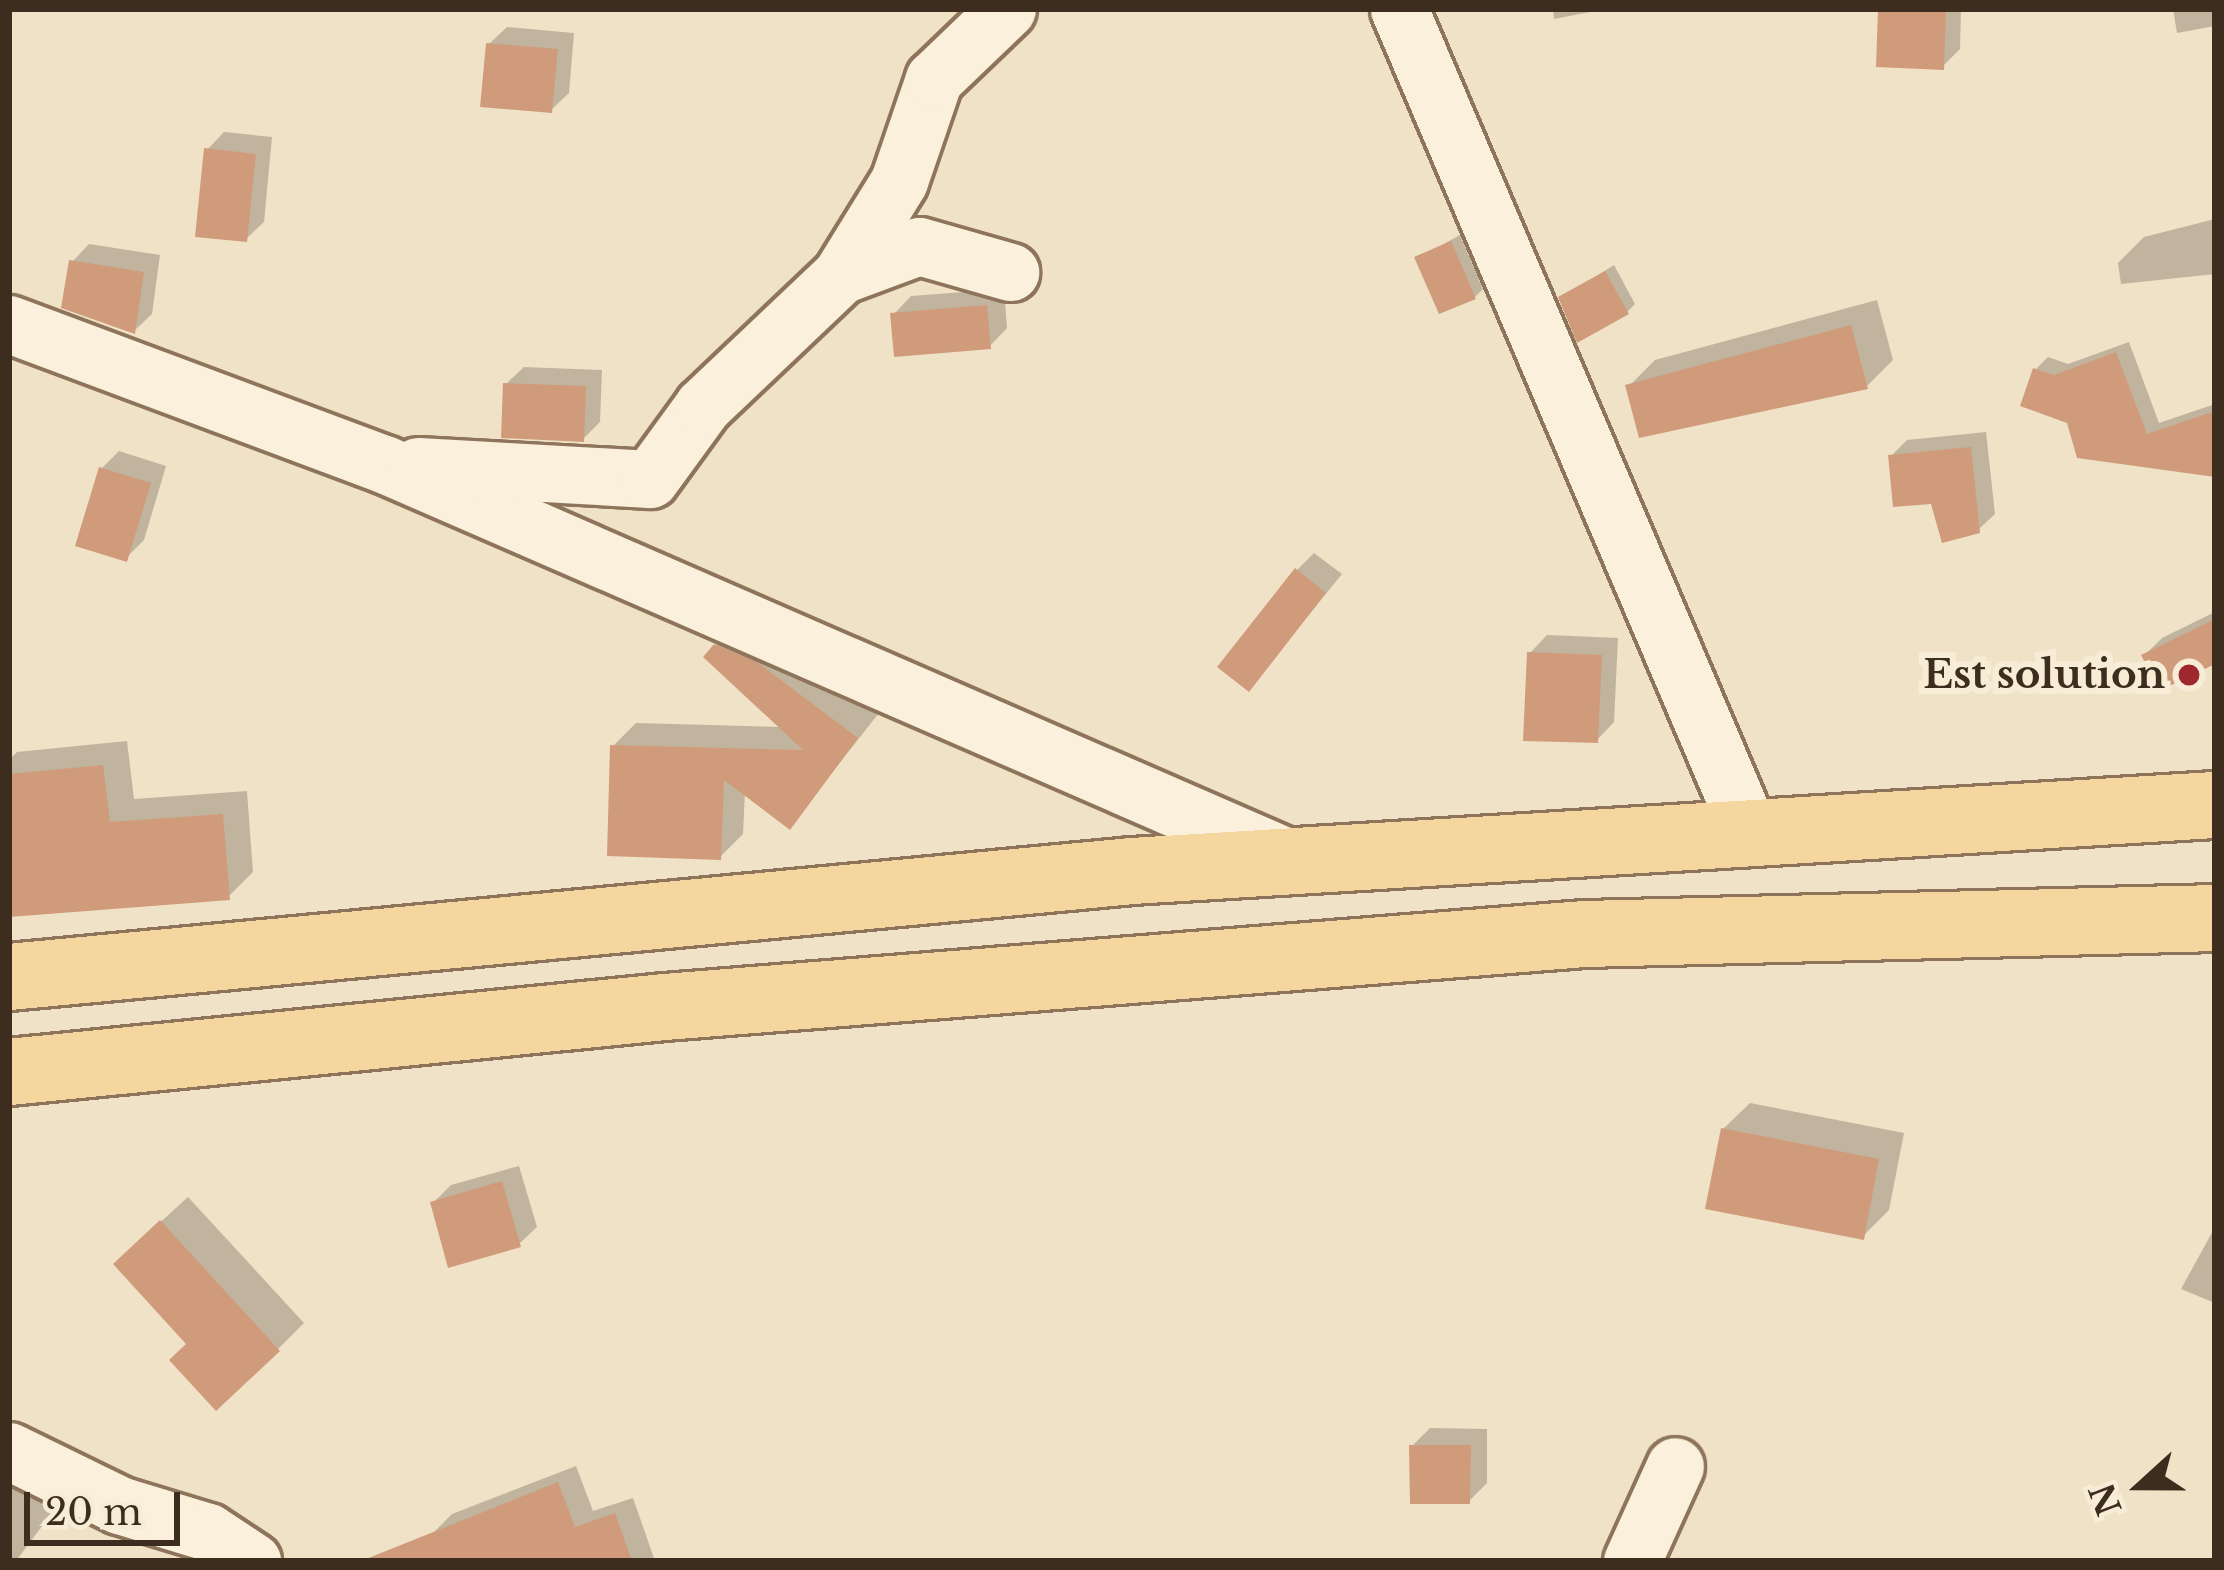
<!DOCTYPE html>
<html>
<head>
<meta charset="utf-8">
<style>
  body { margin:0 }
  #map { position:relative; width:2224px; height:1570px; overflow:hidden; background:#f0e2c7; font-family:"Libre Baskerville",serif }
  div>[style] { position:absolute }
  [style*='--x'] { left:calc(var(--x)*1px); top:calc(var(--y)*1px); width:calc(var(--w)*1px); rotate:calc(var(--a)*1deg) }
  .shadow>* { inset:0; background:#0003 }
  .building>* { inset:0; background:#d09b7b }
  .roads { filter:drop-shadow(3px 0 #8d745b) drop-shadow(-3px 0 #8d745b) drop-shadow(0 3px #8d745b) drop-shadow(0 -3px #8d745b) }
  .street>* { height:57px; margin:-28.5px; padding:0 28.5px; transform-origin:28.5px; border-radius:28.5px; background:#faf0db }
  .primary>* { height:66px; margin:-33px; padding:0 33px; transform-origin:33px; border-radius:33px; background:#f4d69e }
  .dots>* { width:33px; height:33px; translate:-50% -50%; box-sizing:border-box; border:6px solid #f7edd7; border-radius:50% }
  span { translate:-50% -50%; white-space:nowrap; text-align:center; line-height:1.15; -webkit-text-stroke:12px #f7edd7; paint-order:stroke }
  .poi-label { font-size:39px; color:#3d2d1f; font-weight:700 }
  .right { translate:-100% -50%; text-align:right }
  .frame { position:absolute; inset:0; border:12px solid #3d2d1f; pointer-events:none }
  .north { position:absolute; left:2080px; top:1426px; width:120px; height:120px; -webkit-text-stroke:9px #f7edd7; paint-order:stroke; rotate:249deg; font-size:33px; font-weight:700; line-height:48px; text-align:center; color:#3d2d1f }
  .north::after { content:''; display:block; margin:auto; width:42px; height:54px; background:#3d2d1f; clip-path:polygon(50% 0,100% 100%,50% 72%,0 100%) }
  .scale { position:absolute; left:24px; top:1492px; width:156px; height:54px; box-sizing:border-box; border:6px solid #3d2d1f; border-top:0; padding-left:15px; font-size:36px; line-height:42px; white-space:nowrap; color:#3d2d1f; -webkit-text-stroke:9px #f7edd7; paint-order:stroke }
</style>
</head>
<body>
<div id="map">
  <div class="shadow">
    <i style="clip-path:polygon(1553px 9px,1606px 9px,1554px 19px)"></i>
    <i style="clip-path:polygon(1881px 9px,1961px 9px,1960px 49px,1942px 67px)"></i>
    <i style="clip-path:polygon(2173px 9px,2215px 9px,2215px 26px,2177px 33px)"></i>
    <i style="clip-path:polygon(507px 27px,574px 33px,569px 93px,551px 110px,489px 44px)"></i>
    <i style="clip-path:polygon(224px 132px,272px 137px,264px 222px,246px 239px,207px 150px)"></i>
    <i style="clip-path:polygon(2215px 219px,2215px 274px,2121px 284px,2118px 263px,2144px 237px)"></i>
    <i style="clip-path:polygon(1460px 235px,1483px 289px,1475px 297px,1418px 258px)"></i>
    <i style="clip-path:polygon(89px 244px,160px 255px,152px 314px,134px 331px,72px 262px)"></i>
    <i style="clip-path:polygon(1614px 265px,1635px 304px,1627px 312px,1561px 298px)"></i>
    <i style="clip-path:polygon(1004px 289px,1007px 328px,990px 346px,894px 314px,911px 296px)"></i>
    <i style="clip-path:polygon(1877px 300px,1893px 360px,1867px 386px,1629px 386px,1655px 360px)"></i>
    <i style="clip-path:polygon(2129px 342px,2159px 423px,2215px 404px,2215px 474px,2069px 421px,2036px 369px,2048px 357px,2068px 364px)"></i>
    <i style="clip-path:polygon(524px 367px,602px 370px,600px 422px,583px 439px,506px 384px)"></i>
    <i style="clip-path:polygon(1986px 432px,1995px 514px,1978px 530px,1933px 500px,1891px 456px,1907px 440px)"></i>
    <i style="clip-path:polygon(119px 451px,166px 466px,144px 540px,126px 558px,101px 469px)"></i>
    <i style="clip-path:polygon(1314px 553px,1342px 574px,1249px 688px,1297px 570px)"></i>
    <i style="clip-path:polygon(2215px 612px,2215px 661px,2145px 655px,2162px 638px)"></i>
    <i style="clip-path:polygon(740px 622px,780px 640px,879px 713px,790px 826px,745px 792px,743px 834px,720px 857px,613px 746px,636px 723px,782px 727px,716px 646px)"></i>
    <i style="clip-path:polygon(1547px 635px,1618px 638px,1614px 722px,1597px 740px,1530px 653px)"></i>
    <i style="clip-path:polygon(127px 741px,134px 799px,247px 791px,253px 872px,228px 897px,9px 914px,9px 760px,17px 752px)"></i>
    <i style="clip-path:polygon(1750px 1103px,1904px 1133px,1889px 1210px,1863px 1236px,1723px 1129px)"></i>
    <i style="clip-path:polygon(519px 1166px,537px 1227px,519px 1244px,434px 1202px,451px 1185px)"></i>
    <i style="clip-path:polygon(188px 1197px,304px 1323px,278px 1349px,190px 1344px,143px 1238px)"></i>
    <i style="clip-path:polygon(2215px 1227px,2215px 1303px,2181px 1289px)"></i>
    <i style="clip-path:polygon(1430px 1428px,1487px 1429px,1487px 1483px,1469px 1501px,1412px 1446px)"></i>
    <i style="clip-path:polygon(9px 1445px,72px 1486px,16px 1561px,9px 1561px)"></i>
    <i style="clip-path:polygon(576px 1466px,593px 1511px,633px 1498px,655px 1561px,448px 1561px,435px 1531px,452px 1514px)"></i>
  </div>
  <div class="building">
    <i style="clip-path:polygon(1878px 9px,1946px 9px,1944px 70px,1876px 67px)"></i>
    <i style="clip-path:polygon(486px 43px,558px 49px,552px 113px,480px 107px)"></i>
    <i style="clip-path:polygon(204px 148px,256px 154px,247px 242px,195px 237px)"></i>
    <i style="clip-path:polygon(1451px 241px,1476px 299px,1439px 314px,1414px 257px)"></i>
    <i style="clip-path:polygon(69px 260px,144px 272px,135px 334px,61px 308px)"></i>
    <i style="clip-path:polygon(1605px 271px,1629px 314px,1577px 343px,1558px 297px)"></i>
    <i style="clip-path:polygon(987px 305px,991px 349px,894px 357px,890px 313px)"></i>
    <i style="clip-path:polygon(1851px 325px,1868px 389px,1639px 438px,1625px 385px)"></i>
    <i style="clip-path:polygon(2116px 352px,2147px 434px,2215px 411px,2215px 477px,2077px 458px,2067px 423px,2020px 406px,2033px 368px,2054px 375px)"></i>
    <i style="clip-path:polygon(503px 383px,586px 386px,584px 442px,501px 438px)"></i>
    <i style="clip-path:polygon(1971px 447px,1980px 533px,1942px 543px,1931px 504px,1893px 507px,1888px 455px)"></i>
    <i style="clip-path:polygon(99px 467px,151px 483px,127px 562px,75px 546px)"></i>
    <i style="clip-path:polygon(1295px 568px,1326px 593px,1249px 692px,1217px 667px)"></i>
    <i style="clip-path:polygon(2215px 619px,2215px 664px,2159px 691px,2141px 655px)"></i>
    <i style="clip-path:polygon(714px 644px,757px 662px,858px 738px,790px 830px,724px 780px,721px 860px,607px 856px,610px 745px,803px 750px,703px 657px)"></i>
    <i style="clip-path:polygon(1527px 652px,1602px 655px,1598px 743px,1523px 741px)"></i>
    <i style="clip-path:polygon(103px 765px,110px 822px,223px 814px,230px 900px,9px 917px,9px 774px)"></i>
    <i style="clip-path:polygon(1721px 1128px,1879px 1159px,1864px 1240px,1705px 1209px)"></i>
    <i style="clip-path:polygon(502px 1181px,521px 1247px,448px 1268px,430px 1202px)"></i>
    <i style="clip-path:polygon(160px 1220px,280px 1351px,216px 1411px,169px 1360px,186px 1344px,113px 1264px)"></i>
    <i style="clip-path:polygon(1409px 1445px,1471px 1445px,1470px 1504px,1410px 1504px)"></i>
    <i style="clip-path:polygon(558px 1482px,575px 1527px,615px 1513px,632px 1561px,361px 1561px)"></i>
  </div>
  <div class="roads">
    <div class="street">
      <i style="--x:1399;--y:9;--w:899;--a:66.94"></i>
      <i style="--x:841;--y:275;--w:83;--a:-20.4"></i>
      <i style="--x:919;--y:246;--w:95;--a:15.9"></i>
      <i style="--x:9;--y:324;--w:400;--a:20.5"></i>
      <i style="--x:384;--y:464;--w:992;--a:23.52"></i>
      <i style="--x:418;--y:466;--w:232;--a:3.2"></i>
      <i style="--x:650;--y:479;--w:90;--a:-54"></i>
      <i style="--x:703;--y:406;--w:190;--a:-43.5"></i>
      <i style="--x:841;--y:275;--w:110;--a:-58.3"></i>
      <i style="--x:899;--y:181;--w:108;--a:-71.1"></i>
      <i style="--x:934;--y:79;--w:101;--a:-43.8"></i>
      <i style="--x:9;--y:1451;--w:123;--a:26.1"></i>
      <i style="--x:119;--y:1505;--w:93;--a:16.9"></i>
      <i style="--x:208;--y:1532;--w:53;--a:33.4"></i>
      <i style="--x:1632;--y:1561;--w:104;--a:-65.6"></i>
    </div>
    <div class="primary">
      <i style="--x:9;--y:977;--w:1128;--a:-5.39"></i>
      <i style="--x:1132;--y:871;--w:1085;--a:-3.49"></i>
      <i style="--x:9;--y:1072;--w:659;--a:-5.66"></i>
      <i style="--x:665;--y:1007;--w:923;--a:-4.54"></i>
      <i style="--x:1585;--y:934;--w:630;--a:-1.45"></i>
    </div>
  </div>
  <div class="dots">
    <i style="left:2189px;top:675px;background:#9f282e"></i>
  </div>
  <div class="poi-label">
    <span class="right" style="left:2165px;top:675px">Est solution</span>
  </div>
  <div class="frame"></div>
  <div class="north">N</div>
  <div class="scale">20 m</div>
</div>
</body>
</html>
